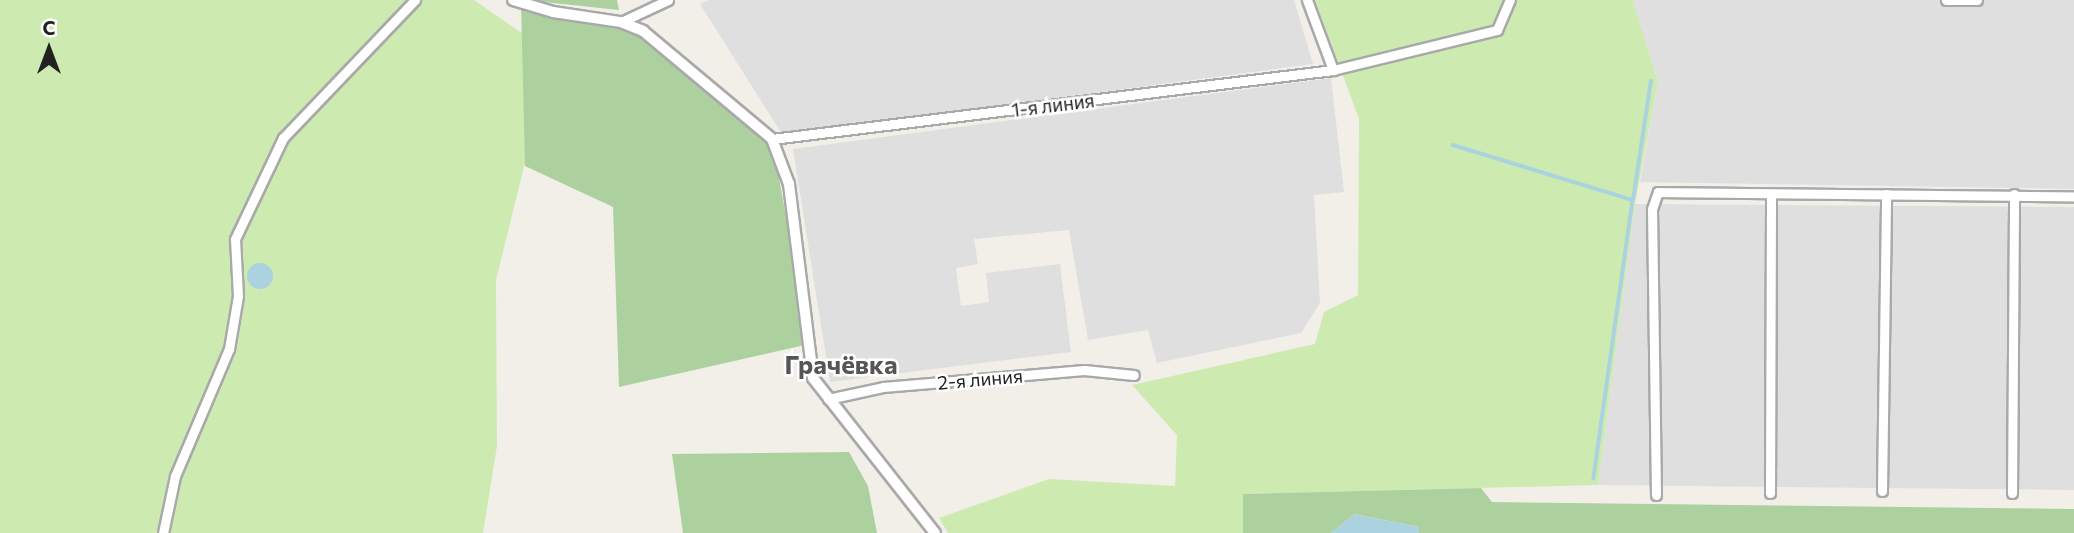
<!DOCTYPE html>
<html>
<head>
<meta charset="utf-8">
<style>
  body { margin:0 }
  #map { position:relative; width:2074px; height:533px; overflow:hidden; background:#f2efe9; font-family:Commissioner,sans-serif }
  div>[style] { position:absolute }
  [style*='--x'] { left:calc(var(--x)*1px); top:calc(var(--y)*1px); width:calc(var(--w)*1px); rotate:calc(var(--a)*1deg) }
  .residential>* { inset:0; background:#e0dfdf }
  .grass>* { inset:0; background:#cdebb0 }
  .forest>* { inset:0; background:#add19e }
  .water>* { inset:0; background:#aad3df }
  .round { border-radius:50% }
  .stream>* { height:3.5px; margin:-1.75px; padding:0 1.75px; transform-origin:1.75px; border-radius:1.75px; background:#aad3df }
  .roads { filter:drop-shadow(2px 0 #a9a9a9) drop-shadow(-2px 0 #a9a9a9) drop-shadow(0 2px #a9a9a9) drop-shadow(0 -2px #a9a9a9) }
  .minor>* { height:9px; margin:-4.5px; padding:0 4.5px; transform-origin:4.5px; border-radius:4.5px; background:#fff }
  .tertiary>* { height:10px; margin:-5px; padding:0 5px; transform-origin:5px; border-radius:5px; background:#fff }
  span { translate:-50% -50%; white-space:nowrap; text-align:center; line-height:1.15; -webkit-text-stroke:5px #fff; paint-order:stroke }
  .street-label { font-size:19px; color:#222 }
  .district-label { font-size:26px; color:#555; font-weight:700 }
  .north { position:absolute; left:14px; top:14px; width:70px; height:70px; -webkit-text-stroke:5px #fff; paint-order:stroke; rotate:0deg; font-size:19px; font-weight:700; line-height:28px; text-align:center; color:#222 }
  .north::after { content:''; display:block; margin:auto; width:24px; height:32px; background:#222; clip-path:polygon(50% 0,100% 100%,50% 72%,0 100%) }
</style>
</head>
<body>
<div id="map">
  <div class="residential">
    <i style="clip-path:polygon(709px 0,1294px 0,1313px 64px,782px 134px,700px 4px)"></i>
    <i style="clip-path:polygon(1633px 0,2074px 0,2074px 189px,1640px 182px,1658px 82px)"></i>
    <i style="clip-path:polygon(1331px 78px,1344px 192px,1314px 195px,1320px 303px,1301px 333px,1157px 363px,1148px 330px,1088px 340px,1069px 230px,974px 239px,978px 264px,956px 268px,961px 306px,989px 302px,986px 273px,1060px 264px,1071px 352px,830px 382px,793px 149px)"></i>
    <i style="clip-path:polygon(1635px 204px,2074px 207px,2074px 490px,1598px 485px)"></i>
  </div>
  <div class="grass">
    <i style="clip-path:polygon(0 0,474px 0,552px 54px,496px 280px,497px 446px,483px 533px,0 533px)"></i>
    <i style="clip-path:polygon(1315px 0,1633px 0,1658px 82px,1635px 204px,1598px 485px,1243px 494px,1243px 533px,948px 533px,939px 518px,1049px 479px,1175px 486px,1177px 435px,1132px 385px,1315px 344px,1324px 312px,1358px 295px,1359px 119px)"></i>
  </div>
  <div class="forest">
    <i style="clip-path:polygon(533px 0,617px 0,619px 10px,534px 1px)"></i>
    <i style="clip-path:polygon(521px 3px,621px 22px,772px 139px,809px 344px,619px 387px,613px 207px,525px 166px)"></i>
    <i style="clip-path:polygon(849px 452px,868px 486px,877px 533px,683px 533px,672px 454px)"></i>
    <i style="clip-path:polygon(1481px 488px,1492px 502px,2074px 509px,2074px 533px,1419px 533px,1419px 527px,1354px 514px,1331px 533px,1243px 533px,1243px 494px)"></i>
  </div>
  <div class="water">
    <i class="round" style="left:247px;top:263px;width:26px;height:26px"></i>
    <i style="clip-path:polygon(1354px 514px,1419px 527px,1419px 533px,1331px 533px)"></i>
  </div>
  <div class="stream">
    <i style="--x:1453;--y:145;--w:188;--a:17"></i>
    <i style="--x:1633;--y:200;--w:281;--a:98"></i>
    <i style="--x:1633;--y:200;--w:120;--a:-81.4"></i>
  </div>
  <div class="roads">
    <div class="minor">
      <i style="--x:1307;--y:0;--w:75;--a:69.6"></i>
      <i style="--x:1946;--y:0;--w:31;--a:0"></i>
      <i style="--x:621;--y:22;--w:52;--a:-25.1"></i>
      <i style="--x:772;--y:139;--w:565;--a:-7.01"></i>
      <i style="--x:1333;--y:70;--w:169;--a:-13.7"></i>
      <i style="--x:1497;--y:30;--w:33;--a:-67"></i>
      <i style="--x:828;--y:399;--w:56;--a:-12.3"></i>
      <i style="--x:883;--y:387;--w:202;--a:-4.8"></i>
      <i style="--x:1084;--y:370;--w:50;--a:5.7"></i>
      <i style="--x:1882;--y:491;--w:297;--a:-89.2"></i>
      <i style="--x:1770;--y:493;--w:299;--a:-89.8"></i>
      <i style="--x:2012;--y:493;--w:299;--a:-89.6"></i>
      <i style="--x:1656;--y:495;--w:286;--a:-90.8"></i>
      <i style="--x:1652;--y:209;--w:18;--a:-71"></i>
      <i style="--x:1658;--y:192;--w:416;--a:0.6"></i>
      <i style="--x:163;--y:533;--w:58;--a:-78.1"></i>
      <i style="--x:175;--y:476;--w:138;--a:-67"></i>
      <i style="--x:229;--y:349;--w:54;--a:-80.4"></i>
      <i style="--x:238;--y:296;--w:57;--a:-93"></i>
      <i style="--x:235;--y:239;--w:112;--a:-64.6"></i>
      <i style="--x:283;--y:138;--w:191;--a:-46.3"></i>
    </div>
    <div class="tertiary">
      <i style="--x:513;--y:0;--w:42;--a:16.7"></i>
      <i style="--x:553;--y:12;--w:69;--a:8.4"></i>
      <i style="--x:621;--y:22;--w:24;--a:22"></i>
      <i style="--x:643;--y:31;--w:168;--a:39.9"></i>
      <i style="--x:772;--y:139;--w:48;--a:69.3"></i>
      <i style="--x:789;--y:184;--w:195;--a:82.9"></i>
      <i style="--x:813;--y:378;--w:197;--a:51.8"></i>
    </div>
  </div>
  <div class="street-label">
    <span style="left:1053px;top:105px;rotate:-7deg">1-я линия</span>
    <span style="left:980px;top:379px;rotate:-5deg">2-я линия</span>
  </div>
  <div class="district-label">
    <span style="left:841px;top:364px">Грачёвка</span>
  </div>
  <div class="north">С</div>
</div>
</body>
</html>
